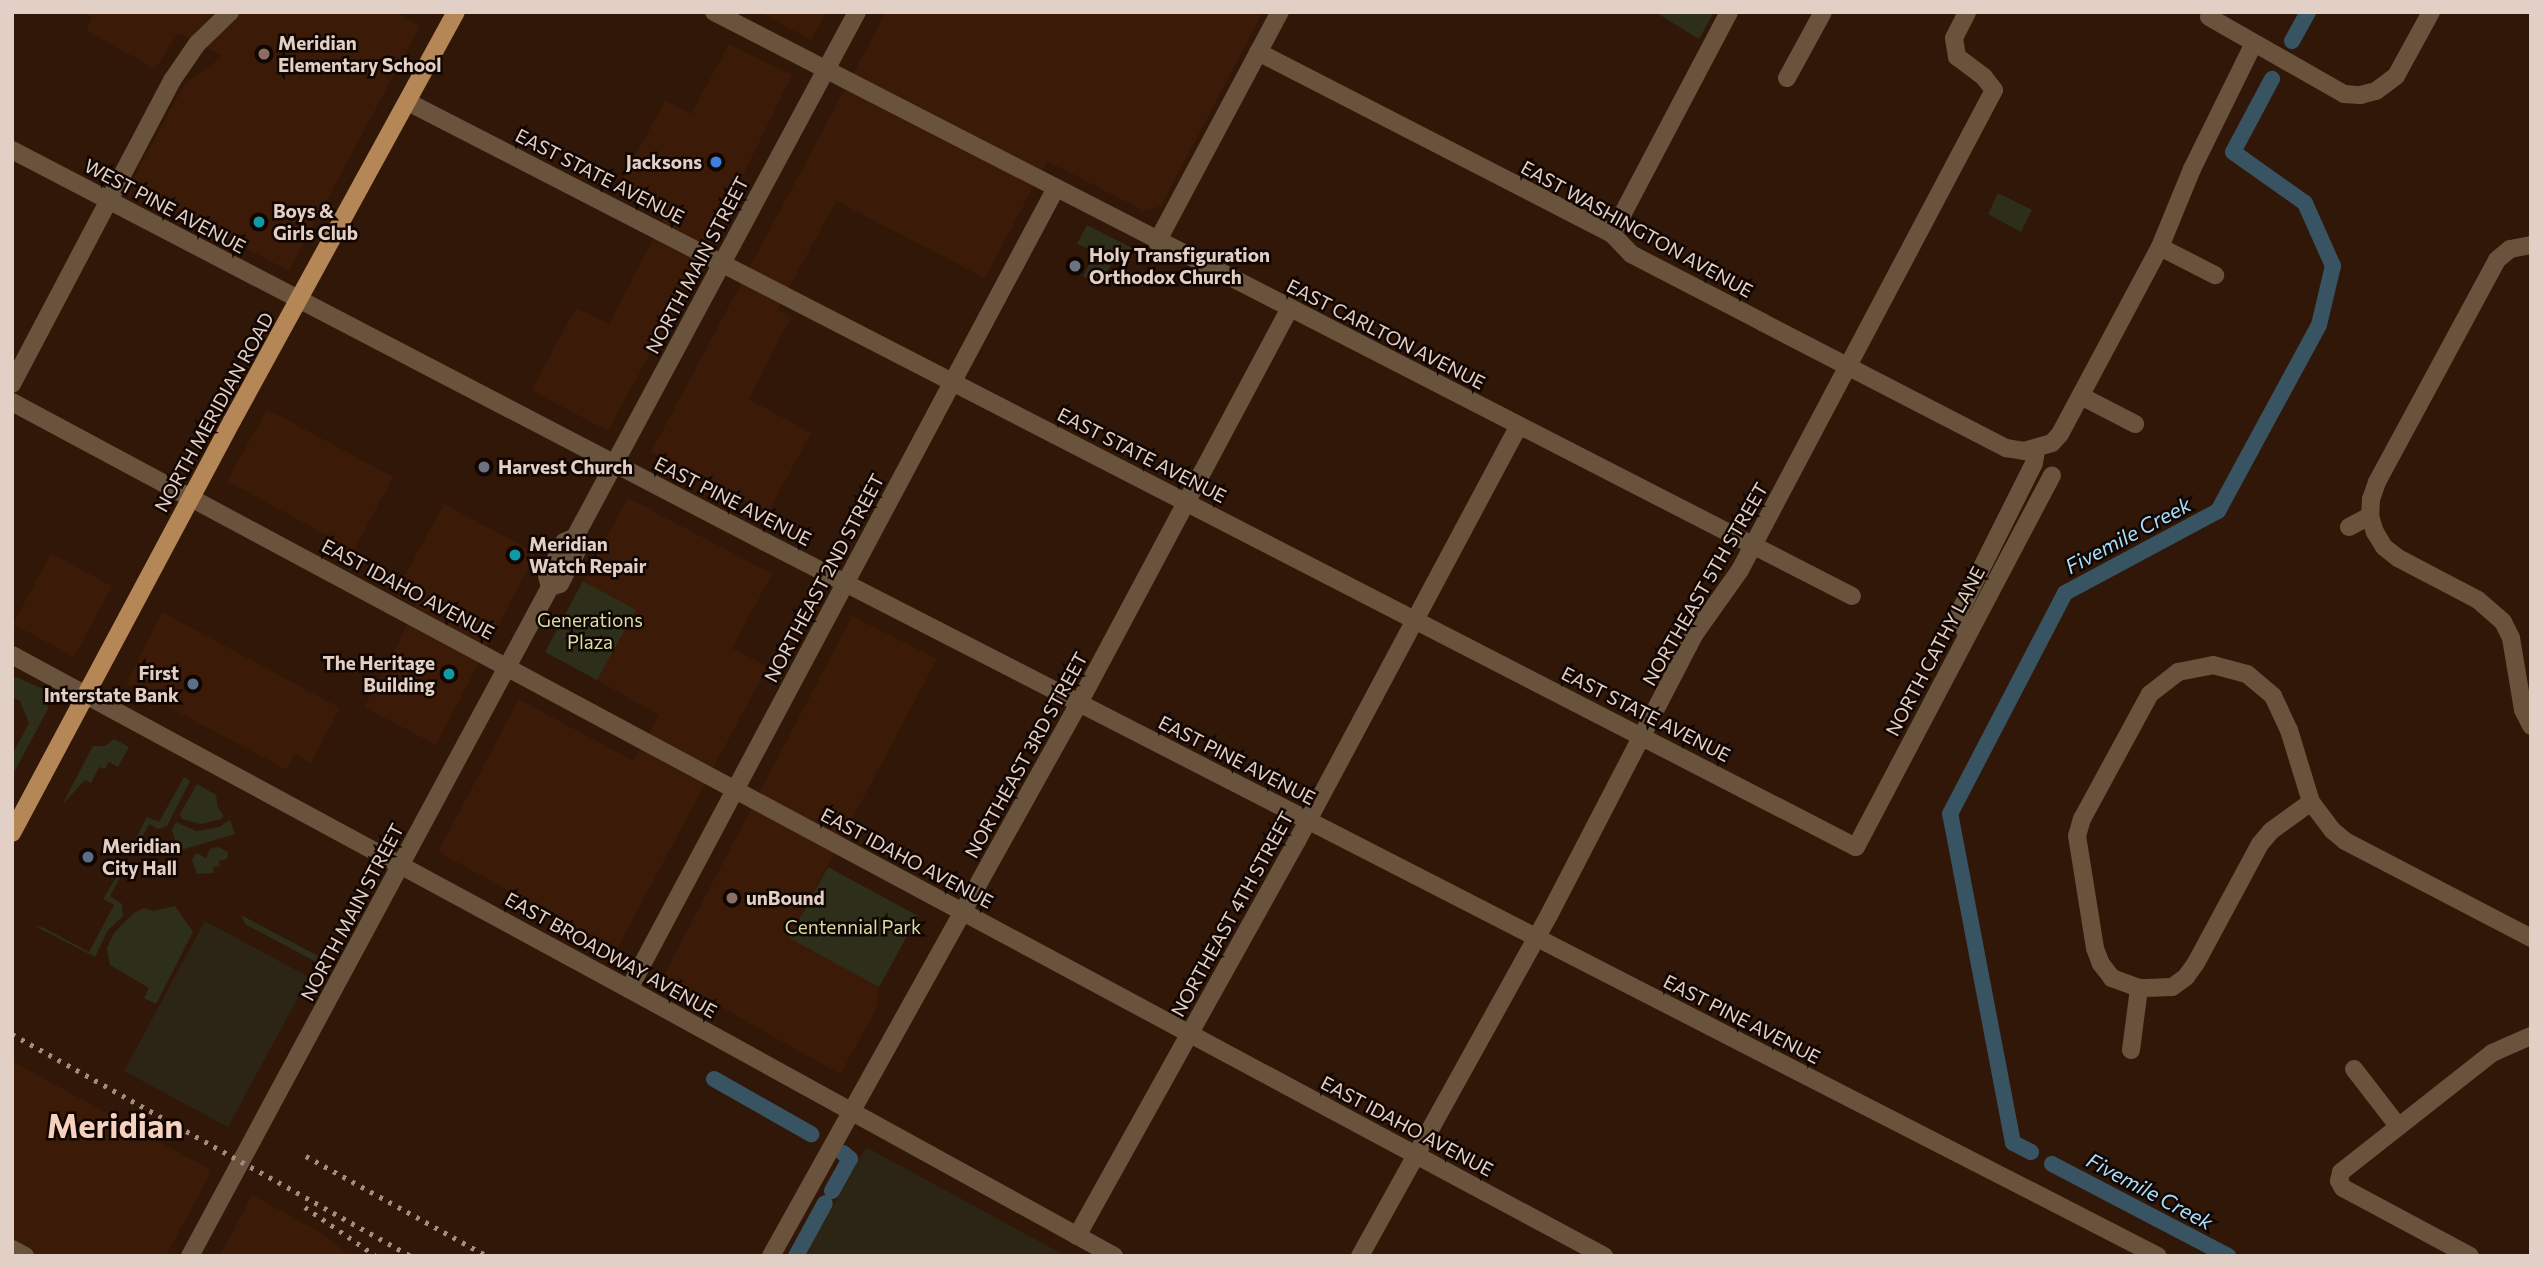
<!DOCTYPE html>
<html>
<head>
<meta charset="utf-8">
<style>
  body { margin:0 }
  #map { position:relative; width:2543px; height:1268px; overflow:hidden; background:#311708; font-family:Commissioner,sans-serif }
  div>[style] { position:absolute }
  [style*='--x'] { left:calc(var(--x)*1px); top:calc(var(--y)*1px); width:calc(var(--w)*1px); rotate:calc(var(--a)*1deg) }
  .built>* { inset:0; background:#3b1b07 }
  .industrial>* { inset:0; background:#2c2515 }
  .green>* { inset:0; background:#2d2f1b }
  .canal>* { height:16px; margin:-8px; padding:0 8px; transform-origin:8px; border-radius:8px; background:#385463 }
  .minor>* { height:18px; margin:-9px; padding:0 9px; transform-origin:9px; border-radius:9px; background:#69533c }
  .major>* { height:18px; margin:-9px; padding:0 9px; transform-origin:9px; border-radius:9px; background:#b58656 }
  .rail>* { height:4.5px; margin-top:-2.25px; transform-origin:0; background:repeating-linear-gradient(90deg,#a28d82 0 3.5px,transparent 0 10.5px) }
  .dots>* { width:19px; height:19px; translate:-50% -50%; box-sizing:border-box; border:4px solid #110602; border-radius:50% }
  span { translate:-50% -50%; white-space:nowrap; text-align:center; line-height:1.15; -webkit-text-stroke:5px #110602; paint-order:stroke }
  .poi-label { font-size:19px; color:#e2d0c7; font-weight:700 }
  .left { translate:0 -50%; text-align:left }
  .right { translate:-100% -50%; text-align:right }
  .street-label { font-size:19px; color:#e2d0c7 }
  .park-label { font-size:19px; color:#d6dda7 }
  .water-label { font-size:21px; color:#a6defd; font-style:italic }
  .town-label { font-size:33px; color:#f6d2be; font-weight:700 }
  .frame { position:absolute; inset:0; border:14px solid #e2d0c7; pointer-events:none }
</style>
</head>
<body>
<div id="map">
  <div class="built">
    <i style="clip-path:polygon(84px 12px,395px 12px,420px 26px,289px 271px,129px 186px,184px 85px,223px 56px,178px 33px,155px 69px,86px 30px,92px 17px)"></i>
    <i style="clip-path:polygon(759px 12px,826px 12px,811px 40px)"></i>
    <i style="clip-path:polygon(886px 12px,1263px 12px,1161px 206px,1144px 211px,1047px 161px,985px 278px,836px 201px,777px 310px,791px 317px,749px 399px,811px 433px,768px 513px,651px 452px)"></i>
    <i style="clip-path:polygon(729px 44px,792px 75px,710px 242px,608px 431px,531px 390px,576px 308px,609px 324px,664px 218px,615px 192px,665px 101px,691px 114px)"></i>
    <i style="clip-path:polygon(267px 409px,393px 477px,354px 550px,227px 481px)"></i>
    <i style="clip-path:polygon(628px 498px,772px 574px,732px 648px,767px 667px,617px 949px,438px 852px,519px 699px,633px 761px,659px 715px,597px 680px,635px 610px,583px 581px)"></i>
    <i style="clip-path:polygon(444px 504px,536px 553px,436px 745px,364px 707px,402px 636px,423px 587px,404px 577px)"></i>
    <i style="clip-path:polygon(51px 553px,112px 586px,74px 657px,13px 624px)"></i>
    <i style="clip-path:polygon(162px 612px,340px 708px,311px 763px,294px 754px,287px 770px,126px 684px)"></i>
    <i style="clip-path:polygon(852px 616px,937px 659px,789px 938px,879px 987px,877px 1008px,840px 1074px,664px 975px)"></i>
    <i style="clip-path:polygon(12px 1061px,209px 1169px,209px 1176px,166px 1256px,12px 1256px)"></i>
    <i style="clip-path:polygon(252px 1195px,322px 1233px,350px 1256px,220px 1256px)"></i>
  </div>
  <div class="industrial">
    <i style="clip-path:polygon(205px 921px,309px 977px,228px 1127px,124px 1071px)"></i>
    <i style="clip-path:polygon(866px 1147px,1066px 1256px,805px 1256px)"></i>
  </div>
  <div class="green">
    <i style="clip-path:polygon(1655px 12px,1714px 12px,1699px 39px)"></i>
    <i style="clip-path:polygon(1998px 193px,2032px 210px,2021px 232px,1988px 214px)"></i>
    <i style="clip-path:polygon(1087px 225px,1138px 251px,1119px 250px,1100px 285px,1083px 276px,1096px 252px,1077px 244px)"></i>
    <i style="clip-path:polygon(583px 581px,636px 610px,597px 680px,545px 652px)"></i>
    <i style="clip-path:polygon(16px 677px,45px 690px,48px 709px,12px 776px,12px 755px,29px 723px,20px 701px,12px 697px,12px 679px)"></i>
    <i style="clip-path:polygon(114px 739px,129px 747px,118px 767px,109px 762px,105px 769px,99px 767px,91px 783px,85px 780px,62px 805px,93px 746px,105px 746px)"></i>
    <i style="clip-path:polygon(184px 777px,190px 781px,167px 826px,158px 829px,149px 824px,138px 846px,133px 844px,147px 817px,159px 822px)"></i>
    <i style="clip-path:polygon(197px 784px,216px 795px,218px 808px,224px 816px,221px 819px,201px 824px,182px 819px,180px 814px)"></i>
    <i style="clip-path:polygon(230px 820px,235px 834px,178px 851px,172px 830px,176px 822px,196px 831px,219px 827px)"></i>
    <i style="clip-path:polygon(218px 847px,228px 852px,227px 859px,219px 861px,220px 866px,213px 867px,214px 873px,197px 874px,192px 860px,196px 853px,206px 858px,210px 849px)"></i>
    <i style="clip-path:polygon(828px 867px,918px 916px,879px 987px,789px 938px)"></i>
    <i style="clip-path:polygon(118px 874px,121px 876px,110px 896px,122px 904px,123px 916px,108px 930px,95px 957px,33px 925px,44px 928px,89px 952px,114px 905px,103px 899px)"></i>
    <i style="clip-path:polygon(175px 906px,193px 932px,156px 1004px,144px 998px,149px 988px,110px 965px,107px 948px,114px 933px,134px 913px,144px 908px,153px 911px)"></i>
    <i style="clip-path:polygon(241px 915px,322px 958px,321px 959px,316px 962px,245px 924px)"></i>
  </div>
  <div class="canal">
    <i style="--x:2292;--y:41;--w:33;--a:-61"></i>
    <i style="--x:714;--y:1079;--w:112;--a:29.6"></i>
    <i style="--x:2031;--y:1152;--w:20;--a:-153"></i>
    <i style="--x:2013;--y:1143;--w:335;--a:-100.8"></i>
    <i style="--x:1950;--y:814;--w:249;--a:-62.5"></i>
    <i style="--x:2065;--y:593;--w:174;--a:-28.2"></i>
    <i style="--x:2218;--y:511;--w:212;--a:-61.5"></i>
    <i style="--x:2319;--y:325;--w:61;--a:-76.7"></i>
    <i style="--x:2333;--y:266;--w:69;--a:-114"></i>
    <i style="--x:2305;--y:203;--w:88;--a:-144.7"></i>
    <i style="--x:2233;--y:152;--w:83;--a:-61.9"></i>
    <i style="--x:2052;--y:1164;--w:199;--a:27.6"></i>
    <i style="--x:832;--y:1191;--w:37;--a:-61"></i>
    <i style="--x:850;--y:1159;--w:9;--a:-139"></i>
    <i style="--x:796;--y:1256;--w:60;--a:-61.3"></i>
  </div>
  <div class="minor">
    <i style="--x:714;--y:12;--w:1279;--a:27.17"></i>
    <i style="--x:2209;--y:17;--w:155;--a:29.7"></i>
    <i style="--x:2344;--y:94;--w:16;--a:4"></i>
    <i style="--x:2360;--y:95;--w:16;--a:-14"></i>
    <i style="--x:2376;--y:91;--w:25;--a:-37"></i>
    <i style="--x:2396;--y:76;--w:73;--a:-61.3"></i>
    <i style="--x:1258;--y:52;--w:398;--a:27.2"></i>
    <i style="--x:1612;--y:234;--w:28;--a:46"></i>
    <i style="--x:1631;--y:254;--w:148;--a:27.4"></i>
    <i style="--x:1762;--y:322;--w:275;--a:27.3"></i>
    <i style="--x:2006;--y:448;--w:18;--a:9"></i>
    <i style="--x:2024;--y:451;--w:29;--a:-16"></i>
    <i style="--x:2052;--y:443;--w:12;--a:-48"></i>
    <i style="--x:2060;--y:434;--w:212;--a:-61.9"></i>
    <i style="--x:2160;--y:247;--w:84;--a:-67.7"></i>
    <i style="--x:2192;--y:169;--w:140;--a:-63.8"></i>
    <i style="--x:1787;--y:78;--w:75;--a:-61.4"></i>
    <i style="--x:408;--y:102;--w:1628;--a:27.23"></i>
    <i style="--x:1856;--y:847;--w:420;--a:-62.2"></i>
    <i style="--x:12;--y:150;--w:849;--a:27.5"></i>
    <i style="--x:765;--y:542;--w:1565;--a:27.14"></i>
    <i style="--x:1612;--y:234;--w:251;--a:-62.2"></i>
    <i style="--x:1157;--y:242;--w:261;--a:-61.9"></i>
    <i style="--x:2531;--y:245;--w:21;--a:169"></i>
    <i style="--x:2510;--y:249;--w:17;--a:140"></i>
    <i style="--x:2497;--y:260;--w:252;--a:118.4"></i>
    <i style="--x:2377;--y:482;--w:18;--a:109"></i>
    <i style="--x:2371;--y:499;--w:17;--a:93"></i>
    <i style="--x:2370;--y:516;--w:17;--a:73"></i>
    <i style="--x:2375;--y:532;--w:17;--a:59"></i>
    <i style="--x:2384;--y:547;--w:18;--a:38"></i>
    <i style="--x:2398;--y:558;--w:90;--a:27.7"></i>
    <i style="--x:2478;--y:600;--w:33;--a:41"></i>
    <i style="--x:2503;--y:622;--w:18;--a:63"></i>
    <i style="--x:2511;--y:638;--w:73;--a:80.5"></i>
    <i style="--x:2523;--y:710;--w:18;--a:63"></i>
    <i style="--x:2160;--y:247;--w:62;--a:27"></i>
    <i style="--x:12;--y:384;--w:345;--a:-62.2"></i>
    <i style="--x:173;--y:79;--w:42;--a:-55.6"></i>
    <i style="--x:197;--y:44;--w:46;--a:-44.1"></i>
    <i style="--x:2081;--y:396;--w:61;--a:27.4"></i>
    <i style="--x:12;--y:402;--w:1807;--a:28.21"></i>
    <i style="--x:2349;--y:527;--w:24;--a:-28"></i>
    <i style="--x:550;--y:587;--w:10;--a:-17"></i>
    <i style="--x:560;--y:584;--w:38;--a:-63"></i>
    <i style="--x:577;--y:550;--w:13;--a:-99"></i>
    <i style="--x:575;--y:537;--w:596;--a:-61.76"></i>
    <i style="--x:1967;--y:634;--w:13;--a:-119"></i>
    <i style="--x:1961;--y:623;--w:12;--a:-95"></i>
    <i style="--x:1960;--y:611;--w:165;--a:-63.4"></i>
    <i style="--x:2034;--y:463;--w:13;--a:-81"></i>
    <i style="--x:12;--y:655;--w:702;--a:28.43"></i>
    <i style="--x:629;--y:989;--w:554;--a:28.83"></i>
    <i style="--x:2311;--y:802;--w:49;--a:144.1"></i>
    <i style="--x:2271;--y:831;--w:17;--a:130"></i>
    <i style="--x:2260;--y:844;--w:135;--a:118.3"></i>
    <i style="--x:2196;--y:963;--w:17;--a:126"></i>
    <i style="--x:2186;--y:977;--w:17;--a:144"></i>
    <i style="--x:2172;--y:987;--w:33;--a:178"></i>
    <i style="--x:2139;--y:988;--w:29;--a:-160"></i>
    <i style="--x:2112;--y:978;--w:18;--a:-128"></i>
    <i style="--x:2101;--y:964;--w:17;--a:-111"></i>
    <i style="--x:2095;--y:948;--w:113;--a:-99.1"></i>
    <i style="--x:2077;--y:836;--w:18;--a:-74"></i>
    <i style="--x:2082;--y:819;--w:142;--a:-61.5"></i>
    <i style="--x:2150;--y:694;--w:36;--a:-38"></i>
    <i style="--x:2178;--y:672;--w:36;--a:-11"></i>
    <i style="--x:2213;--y:665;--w:35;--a:15"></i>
    <i style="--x:2247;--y:674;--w:34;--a:40"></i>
    <i style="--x:2273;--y:696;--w:38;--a:65"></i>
    <i style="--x:2289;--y:730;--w:75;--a:73"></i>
    <i style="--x:2311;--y:802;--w:35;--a:53"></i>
    <i style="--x:2332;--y:830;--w:17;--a:40"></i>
    <i style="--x:2345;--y:841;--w:210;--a:27.5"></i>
    <i style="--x:629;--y:989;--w:908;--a:-61.94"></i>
    <i style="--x:2131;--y:1050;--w:63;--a:-82.6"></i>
    <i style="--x:2354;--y:1069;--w:72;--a:52.3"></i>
    <i style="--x:1077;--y:1236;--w:452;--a:-60.9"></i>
    <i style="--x:1297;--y:841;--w:471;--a:-61.9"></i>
    <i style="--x:12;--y:1249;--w:15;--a:28"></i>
    <i style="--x:190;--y:1256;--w:760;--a:-61.71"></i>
    <i style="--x:550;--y:587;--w:11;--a:-105"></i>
    <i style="--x:547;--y:576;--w:38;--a:-63"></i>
    <i style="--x:564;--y:542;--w:12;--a:-24"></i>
    <i style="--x:771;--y:1256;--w:633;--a:-60.88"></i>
    <i style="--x:1079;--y:703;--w:448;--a:-61.9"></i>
    <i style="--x:1360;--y:1256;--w:390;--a:-61"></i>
    <i style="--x:1549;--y:915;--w:315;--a:-62.6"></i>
    <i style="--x:1694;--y:635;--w:80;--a:-54.7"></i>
    <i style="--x:1740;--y:570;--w:543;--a:-62.11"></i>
    <i style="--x:1994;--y:90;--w:16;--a:-128"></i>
    <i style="--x:1984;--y:77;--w:34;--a:-143"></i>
    <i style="--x:1957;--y:57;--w:19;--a:-99"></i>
    <i style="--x:1954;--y:38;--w:29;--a:-63"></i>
    <i style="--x:2470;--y:1256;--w:144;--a:-151.8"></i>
    <i style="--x:2343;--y:1188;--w:8;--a:-120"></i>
    <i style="--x:2339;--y:1181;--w:9;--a:-77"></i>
    <i style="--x:2341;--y:1172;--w:192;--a:-38.2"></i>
    <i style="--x:2492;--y:1053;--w:43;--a:-23.6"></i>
  </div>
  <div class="major">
    <i style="--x:12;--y:833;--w:467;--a:-61.9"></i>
    <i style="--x:232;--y:421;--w:466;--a:-61.3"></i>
  </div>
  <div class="rail">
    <i style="--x:12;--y:1034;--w:457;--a:29.1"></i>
    <i style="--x:306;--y:1156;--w:207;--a:28.9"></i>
    <i style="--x:305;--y:1207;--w:86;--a:34.6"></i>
  </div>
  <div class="dots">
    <i style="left:264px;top:54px;background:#8d6e63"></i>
    <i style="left:716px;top:162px;background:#3f7fe0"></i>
    <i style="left:259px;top:222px;background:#0f9aa8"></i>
    <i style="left:1075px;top:266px;background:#6b7280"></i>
    <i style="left:484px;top:467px;background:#6b7280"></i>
    <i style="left:515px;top:555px;background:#0f9aa8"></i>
    <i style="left:449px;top:674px;background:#0f9aa8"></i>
    <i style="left:193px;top:684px;background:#5c6f8a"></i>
    <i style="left:88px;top:857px;background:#5c6f8a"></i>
    <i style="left:732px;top:898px;background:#8d6e63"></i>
  </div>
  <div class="poi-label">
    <span class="left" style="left:278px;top:54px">Meridian<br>Elementary School</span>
    <span class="right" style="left:702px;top:162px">Jacksons</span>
    <span class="left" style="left:273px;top:222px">Boys &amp;<br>Girls Club</span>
    <span class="left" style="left:1089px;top:266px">Holy Transfiguration<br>Orthodox Church</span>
    <span class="left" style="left:498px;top:467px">Harvest Church</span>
    <span class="left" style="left:529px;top:555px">Meridian<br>Watch Repair</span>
    <span class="right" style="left:435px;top:674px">The Heritage<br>Building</span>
    <span class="right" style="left:179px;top:684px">First<br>Interstate Bank</span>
    <span class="left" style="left:102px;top:857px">Meridian<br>City Hall</span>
    <span class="left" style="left:746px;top:898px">unBound</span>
  </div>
  <div class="street-label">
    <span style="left:600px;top:176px;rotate:27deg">EAST STATE AVENUE</span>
    <span style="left:165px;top:206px;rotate:28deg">WEST PINE AVENUE</span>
    <span style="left:1637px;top:229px;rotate:29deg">EAST WASHINGTON AVENUE</span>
    <span style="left:697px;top:265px;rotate:-62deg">NORTH MAIN STREET</span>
    <span style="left:1386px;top:334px;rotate:27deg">EAST CARLTON AVENUE</span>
    <span style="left:214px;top:412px;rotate:-61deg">NORTH MERIDIAN ROAD</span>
    <span style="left:1142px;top:455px;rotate:27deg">EAST STATE AVENUE</span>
    <span style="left:733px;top:501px;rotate:27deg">EAST PINE AVENUE</span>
    <span style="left:824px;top:578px;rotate:-62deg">NORTHEAST 2ND STREET</span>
    <span style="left:1705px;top:584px;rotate:-60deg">NORTHEAST 5TH STREET</span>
    <span style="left:408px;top:589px;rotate:28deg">EAST IDAHO AVENUE</span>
    <span style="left:1935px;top:651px;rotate:-62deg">NORTH CATHY LANE</span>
    <span style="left:1646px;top:714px;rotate:27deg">EAST STATE AVENUE</span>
    <span style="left:1026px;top:755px;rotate:-61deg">NORTHEAST 3RD STREET</span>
    <span style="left:1237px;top:760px;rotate:27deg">EAST PINE AVENUE</span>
    <span style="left:907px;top:858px;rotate:28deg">EAST IDAHO AVENUE</span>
    <span style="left:352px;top:912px;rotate:-62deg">NORTH MAIN STREET</span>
    <span style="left:1232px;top:914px;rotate:-61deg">NORTHEAST 4TH STREET</span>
    <span style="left:611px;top:955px;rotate:29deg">EAST BROADWAY AVENUE</span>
    <span style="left:1742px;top:1019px;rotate:27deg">EAST PINE AVENUE</span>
    <span style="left:1407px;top:1126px;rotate:28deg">EAST IDAHO AVENUE</span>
  </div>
  <div class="park-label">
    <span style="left:590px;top:631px">Generations<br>Plaza</span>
    <span style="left:853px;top:927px">Centennial Park</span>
  </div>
  <div class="water-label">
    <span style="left:2128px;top:535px;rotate:-28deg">Fivemile Creek</span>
    <span style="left:2150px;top:1191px;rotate:28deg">Fivemile Creek</span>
  </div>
  <div class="town-label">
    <span style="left:115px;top:1125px">Meridian</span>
  </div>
  <div class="frame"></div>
</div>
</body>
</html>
